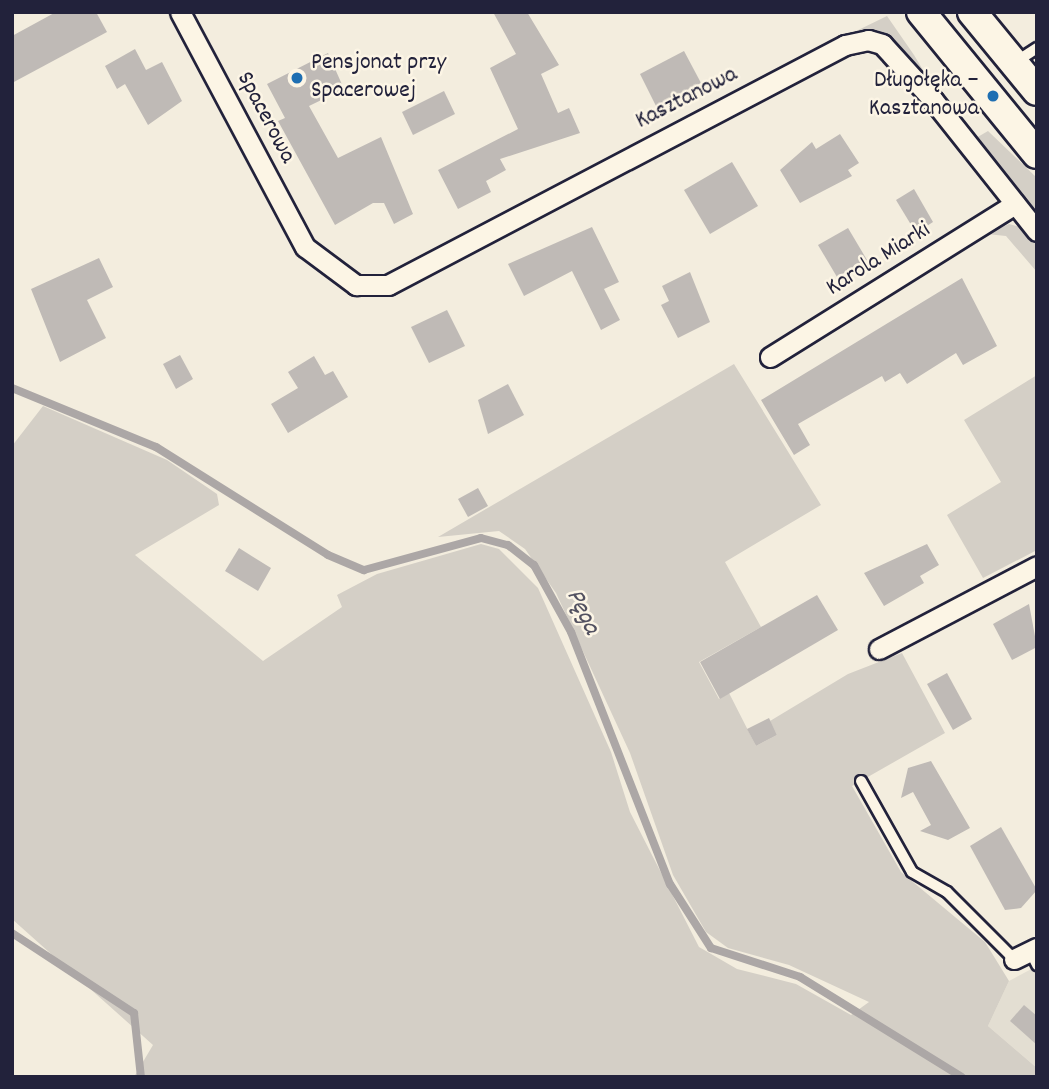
<!DOCTYPE html>
<html>
<head>
<meta charset="utf-8">
<style>
  body { margin:0 }
  #map { position:relative; width:1049px; height:1089px; overflow:hidden; background:#f3edde; font-family:Dekko,sans-serif }
  div>[style] { position:absolute }
  [style*='--x'] { left:calc(var(--x)*1px); top:calc(var(--y)*1px); width:calc(var(--w)*1px); rotate:calc(var(--a)*1deg) }
  .built>* { inset:0; background:#e3ded2 }
  .green>* { inset:0; background:#d4cfc6 }
  .stream>* { height:8px; margin:-4px; padding:0 4px; transform-origin:4px; border-radius:4px; background:#aca7a6 }
  .building>* { inset:0; background:#bfbab6 }
  .roads { filter:drop-shadow(2px 0 #22223b) drop-shadow(-2px 0 #22223b) drop-shadow(0 2px #22223b) drop-shadow(0 -2px #22223b) }
  .lane>* { height:10px; margin:-5px; padding:0 5px; transform-origin:5px; border-radius:5px; background:#fcf5e5 }
  .street>* { height:19px; margin:-9.5px; padding:0 9.5px; transform-origin:9.5px; border-radius:9.5px; background:#fcf5e5 }
  .secondary>* { height:28px; margin:-14px; padding:0 14px; transform-origin:14px; border-radius:14px; background:#fcf5e5 }
  .dots>* { width:19px; height:19px; translate:-50% -50%; box-sizing:border-box; border:4px solid #fcf5e5; border-radius:50% }
  span { translate:-50% -50%; white-space:nowrap; text-align:center; line-height:1.15; -webkit-text-stroke:5px #fcf5e5; paint-order:stroke }
  .poi-label { font-size:24px; color:#22223b }
  .left { translate:0 -50%; text-align:left }
  .right { translate:-100% -50%; text-align:right }
  .street-label { font-size:24px; color:#22223b }
  .water-label { font-size:26px; color:#525160; font-style:italic }
  .frame { position:absolute; inset:0; border:14px solid #22223b; pointer-events:none }
</style>
</head>
<body>
<div id="map">
  <div class="built">
    <i style="clip-path:polygon(1037px 966px,1037px 1068px,988px 1026px,1009px 981px)"></i>
  </div>
  <div class="green">
    <i style="clip-path:polygon(887px 16px,914px 55px,926px 75px,885px 36px,848px 35px)"></i>
    <i style="clip-path:polygon(988px 131px,1037px 178px,1037px 213px,976px 138px)"></i>
    <i style="clip-path:polygon(1009px 224px,1024px 228px,1037px 244px,1037px 272px,1006px 236px,987px 234px)"></i>
    <i style="clip-path:polygon(734px 364px,821px 505px,725px 562px,761px 627px,699px 662px,719px 699px,729px 693px,756px 746px,777px 735px,770px 721px,848px 674px,902px 653px,945px 733px,852px 786px,901px 872px,985px 942px,1009px 981px,988px 1026px,1037px 1068px,1037px 1077px,134px 1077px,153px 1045px,12px 919px,12px 446px,43px 406px,167px 460px,217px 494px,219px 505px,135px 555px,263px 661px,342px 607px,337px 595px,377px 574px,481px 544px,499px 549px,538px 588px,611px 752px,630px 812px,699px 947px,737px 969px,796px 984px,851px 1015px,869px 1002px,789px 965px,728px 948px,706px 932px,673px 875px,630px 753px,556px 593px,525px 549px,499px 531px,438px 537px)"></i>
    <i style="clip-path:polygon(1037px 375px,1037px 550px,983px 578px,947px 515px,1001px 482px,964px 420px)"></i>
  </div>
  <div class="stream">
    <i style="--x:12;--y:388;--w:156;--a:22.3"></i>
    <i style="--x:156;--y:447;--w:203;--a:32.1"></i>
    <i style="--x:328;--y:555;--w:39;--a:23"></i>
    <i style="--x:364;--y:570;--w:121;--a:-15.3"></i>
    <i style="--x:481;--y:538;--w:28;--a:15"></i>
    <i style="--x:508;--y:545;--w:33;--a:38"></i>
    <i style="--x:534;--y:565;--w:77;--a:61.1"></i>
    <i style="--x:571;--y:632;--w:271;--a:68.6"></i>
    <i style="--x:670;--y:884;--w:76;--a:57.4"></i>
    <i style="--x:711;--y:948;--w:94;--a:18"></i>
    <i style="--x:800;--y:977;--w:190;--a:31.7"></i>
    <i style="--x:12;--y:933;--w:146;--a:33.3"></i>
    <i style="--x:134;--y:1013;--w:64;--a:83.8"></i>
  </div>
  <div class="building">
    <i style="clip-path:polygon(56px 12px,96px 12px,107px 32px,12px 83px,12px 36px)"></i>
    <i style="clip-path:polygon(493px 12px,527px 12px,559px 65px,541px 74px,558px 113px,569px 108px,580px 133px,500px 159px,506px 170px,486px 181px,491px 192px,458px 209px,438px 170px,518px 129px,490px 68px,516px 54px)"></i>
    <i style="clip-path:polygon(135px 49px,146px 70px,162px 62px,182px 101px,148px 125px,125px 84px,117px 89px,105px 66px)"></i>
    <i style="clip-path:polygon(684px 51px,701px 83px,656px 106px,640px 74px)"></i>
    <i style="clip-path:polygon(328px 53px,344px 89px,309px 106px,338px 158px,381px 137px,413px 214px,394px 224px,384px 203px,373px 203px,335px 225px,278px 121px,285px 118px,267px 84px)"></i>
    <i style="clip-path:polygon(444px 91px,455px 114px,413px 135px,402px 112px)"></i>
    <i style="clip-path:polygon(840px 134px,859px 163px,848px 170px,852px 176px,800px 203px,780px 170px,812px 142px,816px 149px)"></i>
    <i style="clip-path:polygon(732px 162px,758px 206px,710px 234px,684px 190px)"></i>
    <i style="clip-path:polygon(914px 189px,933px 222px,916px 233px,896px 200px)"></i>
    <i style="clip-path:polygon(592px 227px,619px 282px,604px 289px,620px 320px,601px 330px,572px 271px,524px 296px,508px 264px)"></i>
    <i style="clip-path:polygon(848px 228px,867px 260px,837px 277px,818px 245px)"></i>
    <i style="clip-path:polygon(99px 258px,113px 287px,87px 300px,106px 338px,60px 362px,31px 289px)"></i>
    <i style="clip-path:polygon(690px 272px,710px 322px,678px 338px,661px 305px,669px 301px,662px 286px)"></i>
    <i style="clip-path:polygon(962px 278px,997px 346px,963px 365px,956px 353px,907px 384px,900px 373px,885px 382px,882px 376px,798px 424px,810px 445px,794px 455px,761px 400px)"></i>
    <i style="clip-path:polygon(447px 310px,465px 346px,429px 363px,411px 327px)"></i>
    <i style="clip-path:polygon(180px 355px,193px 379px,176px 389px,163px 364px)"></i>
    <i style="clip-path:polygon(314px 356px,325px 375px,333px 371px,348px 397px,288px 433px,271px 404px,298px 388px,288px 372px)"></i>
    <i style="clip-path:polygon(508px 384px,524px 415px,488px 434px,478px 400px)"></i>
    <i style="clip-path:polygon(478px 488px,488px 506px,468px 517px,458px 499px)"></i>
    <i style="clip-path:polygon(927px 544px,939px 565px,920px 576px,924px 583px,884px 606px,864px 573px)"></i>
    <i style="clip-path:polygon(239px 548px,271px 568px,258px 591px,225px 571px)"></i>
    <i style="clip-path:polygon(817px 595px,838px 630px,720px 699px,700px 662px)"></i>
    <i style="clip-path:polygon(1029px 604px,1037px 647px,1012px 660px,993px 624px)"></i>
    <i style="clip-path:polygon(947px 673px,972px 719px,953px 730px,927px 684px)"></i>
    <i style="clip-path:polygon(769px 718px,777px 735px,756px 746px,747px 729px)"></i>
    <i style="clip-path:polygon(931px 761px,970px 828px,948px 840px,920px 831px,931px 825px,913px 792px,901px 798px,908px 768px)"></i>
    <i style="clip-path:polygon(1001px 827px,1037px 890px,1021px 908px,1005px 910px,970px 846px)"></i>
    <i style="clip-path:polygon(1024px 1005px,1037px 1016px,1037px 1045px,1010px 1021px)"></i>
  </div>
  <div class="roads">
    <div class="lane">
      <i style="--x:1017;--y:61;--w:24;--a:-33"></i>
      <i style="--x:861;--y:781;--w:104;--a:60.7"></i>
      <i style="--x:912;--y:872;--w:40;--a:29.7"></i>
      <i style="--x:947;--y:892;--w:95;--a:45"></i>
      <i style="--x:1030;--y:951;--w:16;--a:63"></i>
    </div>
    <div class="street">
      <i style="--x:180;--y:12;--w:266;--a:62"></i>
      <i style="--x:305;--y:247;--w:64;--a:36.7"></i>
      <i style="--x:356;--y:285;--w:32;--a:0"></i>
      <i style="--x:388;--y:285;--w:516;--a:-27.71"></i>
      <i style="--x:845;--y:45;--w:24;--a:-12"></i>
      <i style="--x:868;--y:40;--w:15;--a:16"></i>
      <i style="--x:882;--y:44;--w:76;--a:47.7"></i>
      <i style="--x:933;--y:100;--w:167;--a:51.6"></i>
      <i style="--x:770;--y:357;--w:289;--a:-32"></i>
      <i style="--x:879;--y:649;--w:178;--a:-27.7"></i>
      <i style="--x:1014;--y:959;--w:25;--a:-26"></i>
    </div>
    <div class="secondary">
      <i style="--x:921;--y:12;--w:183;--a:50.8"></i>
      <i style="--x:972;--y:12;--w:102;--a:50.6"></i>
    </div>
  </div>
  <div class="dots">
    <i style="left:297px;top:78px;background:#1f6fb2"></i>
    <i style="left:993px;top:96px;background:#1f6fb2"></i>
  </div>
  <div class="poi-label">
    <span class="left" style="left:311px;top:78px">Pensjonat przy<br>Spacerowej</span>
    <span class="right" style="left:979px;top:96px">Długołęka –<br>Kasztanowa</span>
  </div>
  <div class="street-label">
    <span style="left:687px;top:99px;rotate:-27deg">Kasztanowa</span>
    <span style="left:265px;top:118px;rotate:62deg">Spacerowa</span>
    <span style="left:879px;top:260px;rotate:-32deg">Karola Miarki</span>
  </div>
  <div class="water-label">
    <span style="left:582px;top:612px;rotate:64deg">Pęga</span>
  </div>
  <div class="frame"></div>
</div>
</body>
</html>
